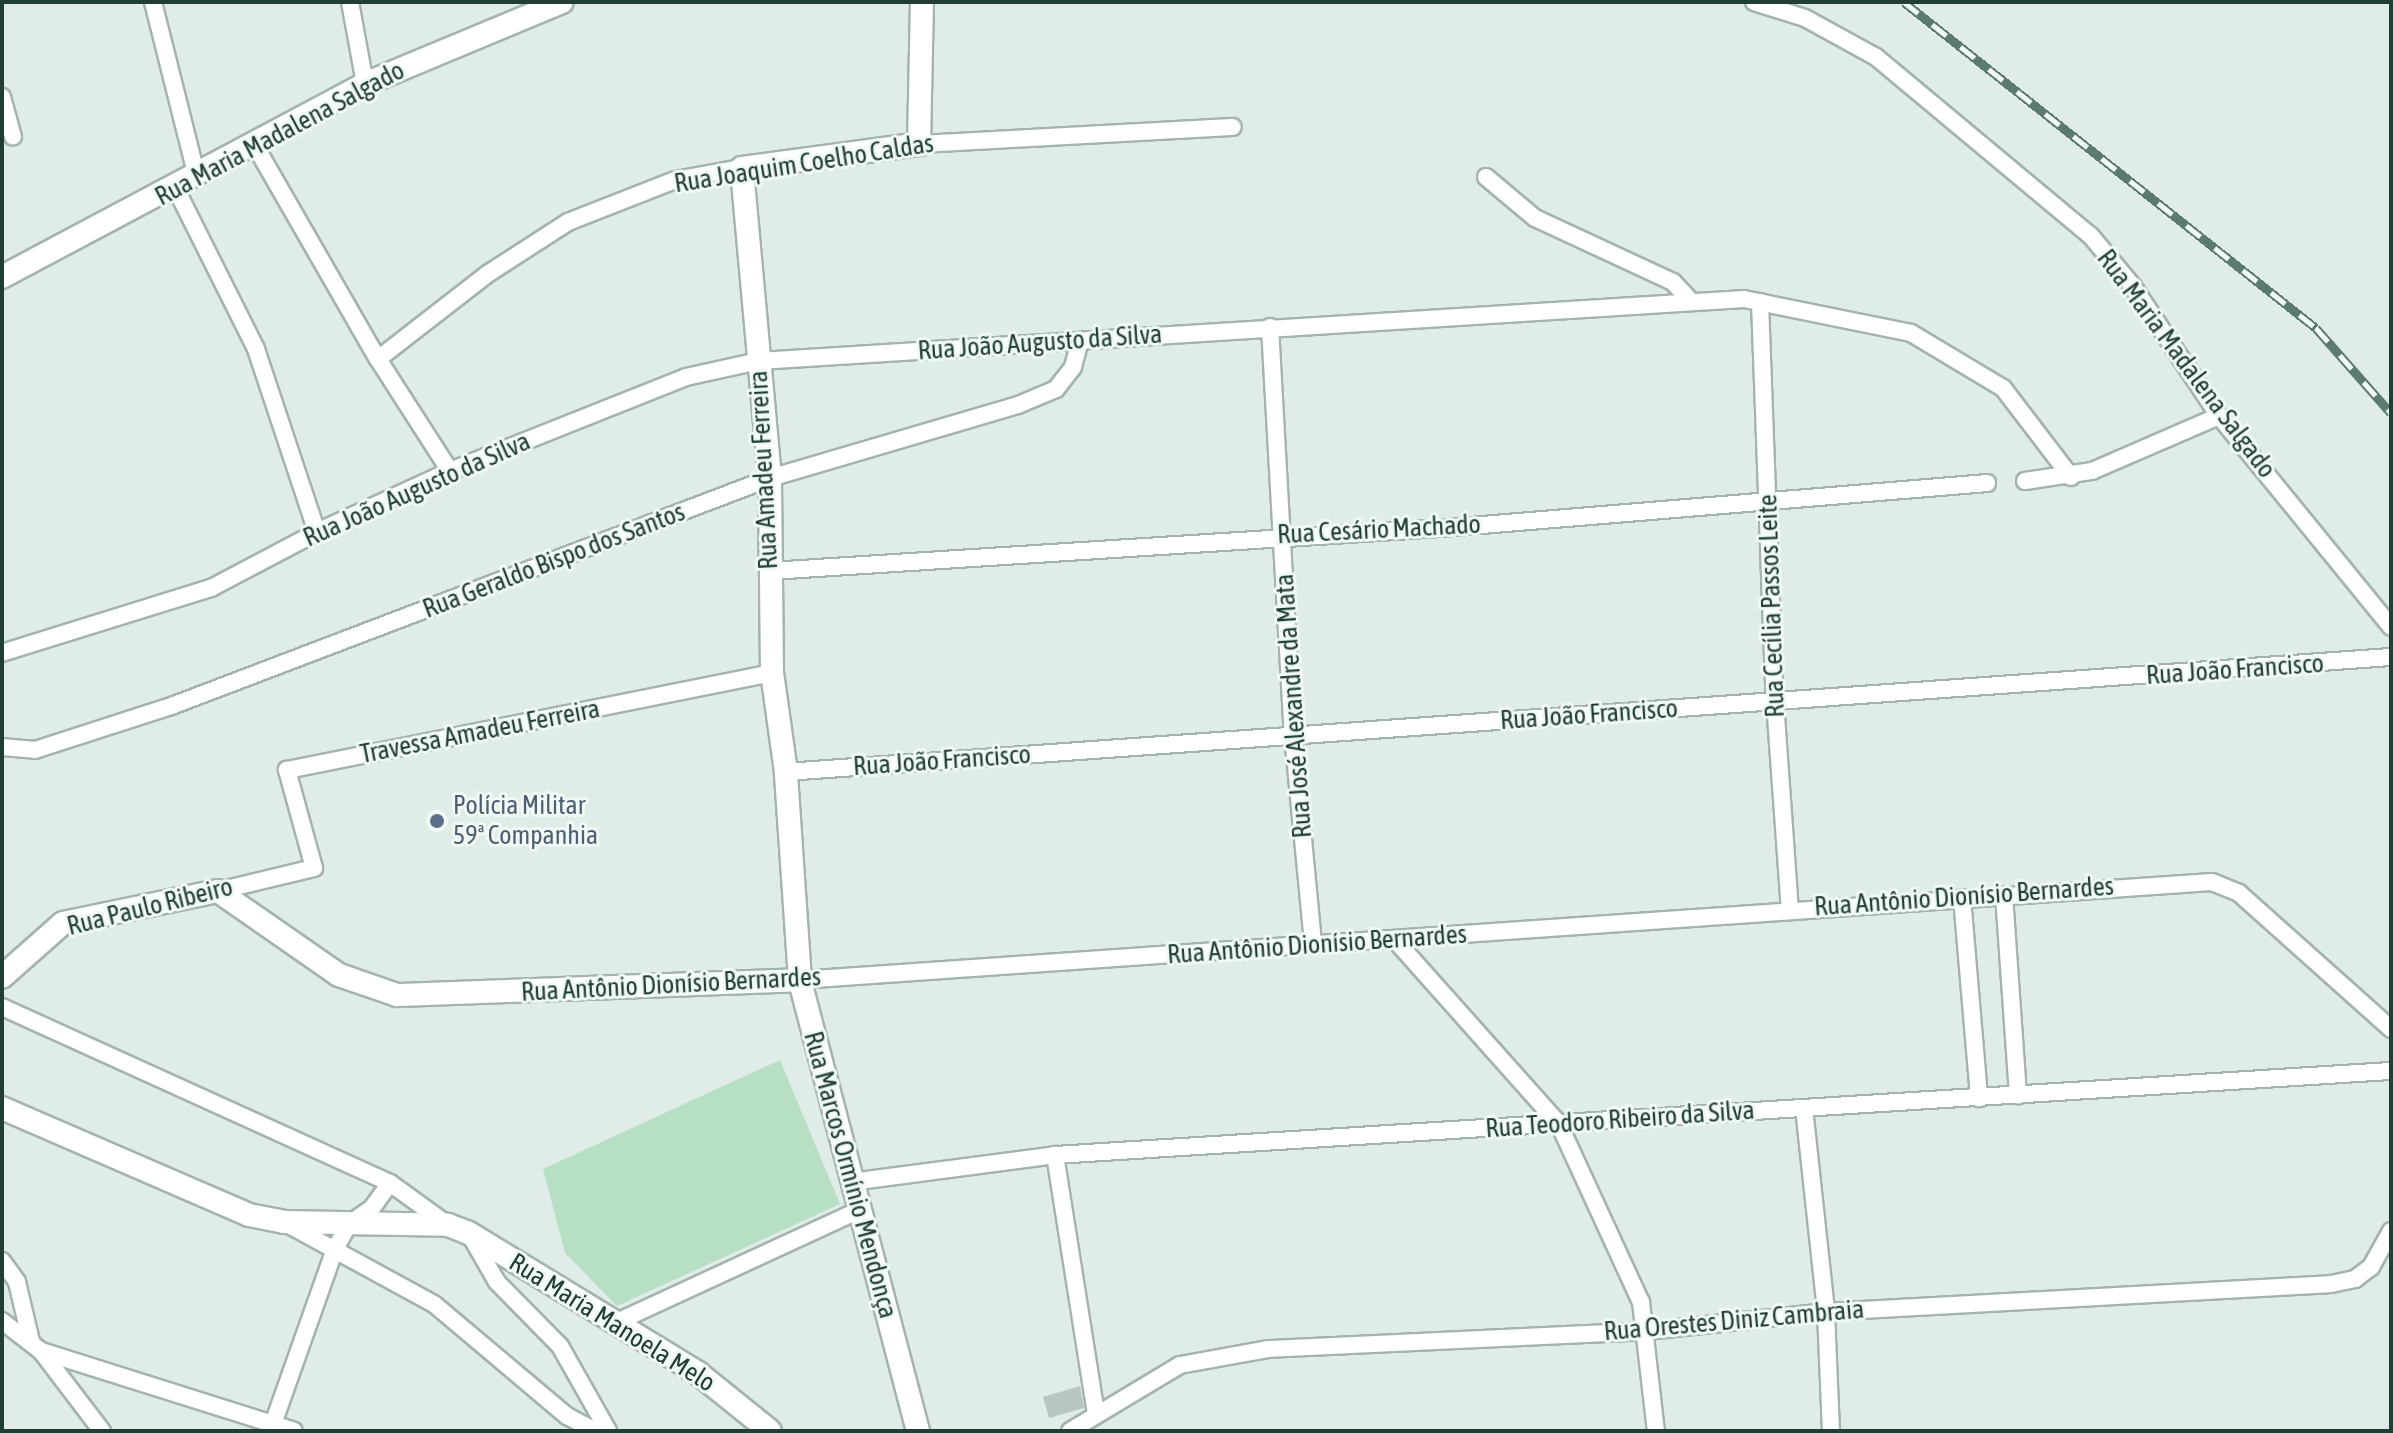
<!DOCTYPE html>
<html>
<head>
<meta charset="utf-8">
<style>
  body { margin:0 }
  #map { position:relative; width:2393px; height:1433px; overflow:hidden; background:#e0ece7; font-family:"Asap Condensed",sans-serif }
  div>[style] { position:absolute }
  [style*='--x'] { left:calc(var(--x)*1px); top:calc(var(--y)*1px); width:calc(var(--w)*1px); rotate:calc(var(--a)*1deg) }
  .green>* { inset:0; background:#b7dfc3 }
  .building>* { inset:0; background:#b5c7c0 }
  .roads { filter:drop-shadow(2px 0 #a3b4ae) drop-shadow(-2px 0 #a3b4ae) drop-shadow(0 2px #a3b4ae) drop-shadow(0 -2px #a3b4ae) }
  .street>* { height:16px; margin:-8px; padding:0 8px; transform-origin:8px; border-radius:8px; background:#fff }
  .secondary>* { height:22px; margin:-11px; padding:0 11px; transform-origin:11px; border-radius:11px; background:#fff }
  .rail>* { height:9px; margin-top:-4.5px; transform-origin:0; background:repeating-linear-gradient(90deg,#f1f9f5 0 18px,#5a7a72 0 36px); box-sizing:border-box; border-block:2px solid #5a7a72 }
  .dots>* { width:22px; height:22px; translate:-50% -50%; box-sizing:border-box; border:4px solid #f1f9f5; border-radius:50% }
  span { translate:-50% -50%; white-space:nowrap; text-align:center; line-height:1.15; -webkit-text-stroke:6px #f1f9f5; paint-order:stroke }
  .street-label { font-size:26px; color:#203e36 }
  .service-label { font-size:26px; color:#4e5e75 }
  .left { translate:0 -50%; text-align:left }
  .frame { position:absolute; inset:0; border:4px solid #203e36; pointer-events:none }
</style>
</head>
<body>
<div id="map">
  <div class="green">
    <i style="clip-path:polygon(780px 1060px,840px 1204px,617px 1306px,565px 1253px,543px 1169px)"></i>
  </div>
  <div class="building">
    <i style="clip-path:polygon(1080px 1386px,1084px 1408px,1049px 1418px,1043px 1397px)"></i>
  </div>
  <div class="roads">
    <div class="street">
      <i style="--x:153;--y:2;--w:180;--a:75.9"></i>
      <i style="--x:350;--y:2;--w:83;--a:79.6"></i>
      <i style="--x:1754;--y:2;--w:53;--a:17.4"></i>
      <i style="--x:1805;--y:18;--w:81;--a:28.8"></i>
      <i style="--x:1876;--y:57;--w:278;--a:39.8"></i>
      <i style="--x:2090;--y:235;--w:65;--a:50"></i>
      <i style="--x:2132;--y:285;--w:157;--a:56.4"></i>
      <i style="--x:2219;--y:416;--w:272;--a:50.8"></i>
      <i style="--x:2;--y:97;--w:41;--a:74.6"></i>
      <i style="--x:253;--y:142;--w:250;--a:60.1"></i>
      <i style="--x:378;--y:359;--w:133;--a:57.3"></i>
      <i style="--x:919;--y:144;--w:314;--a:-3.1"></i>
      <i style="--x:1486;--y:177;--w:64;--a:39.9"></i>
      <i style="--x:1535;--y:218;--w:152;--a:24.9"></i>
      <i style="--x:1673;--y:282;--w:23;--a:47"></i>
      <i style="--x:176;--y:189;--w:179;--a:63.4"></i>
      <i style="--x:256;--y:349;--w:193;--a:71.6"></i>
      <i style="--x:1760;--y:302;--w:400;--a:87.9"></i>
      <i style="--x:1775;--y:702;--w:208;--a:85.9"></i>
      <i style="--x:1270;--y:327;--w:409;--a:86.8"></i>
      <i style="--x:1293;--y:735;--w:207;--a:84.5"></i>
      <i style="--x:378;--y:359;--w:140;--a:-37.8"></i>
      <i style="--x:489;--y:273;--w:94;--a:-32.8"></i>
      <i style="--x:568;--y:222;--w:115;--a:-21.4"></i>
      <i style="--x:675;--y:180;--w:68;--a:-10.2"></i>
      <i style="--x:2025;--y:481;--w:68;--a:-8.5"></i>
      <i style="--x:2092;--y:471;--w:138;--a:-23.4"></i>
      <i style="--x:770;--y:571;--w:689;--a:-3.66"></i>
      <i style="--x:1458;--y:527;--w:531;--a:-4.75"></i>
      <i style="--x:2;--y:653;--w:219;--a:-17.3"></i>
      <i style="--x:211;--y:588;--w:120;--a:-27.8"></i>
      <i style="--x:317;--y:532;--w:146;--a:-24.6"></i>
      <i style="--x:450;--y:471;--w:254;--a:-21.7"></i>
      <i style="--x:686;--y:377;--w:75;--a:-12.4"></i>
      <i style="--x:759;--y:361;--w:987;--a:-3.6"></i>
      <i style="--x:1744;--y:299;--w:170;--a:11.5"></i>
      <i style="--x:1911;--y:333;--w:107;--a:30.9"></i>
      <i style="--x:2003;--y:388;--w:112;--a:52.6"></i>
      <i style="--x:2;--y:747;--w:33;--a:5"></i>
      <i style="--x:35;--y:750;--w:146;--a:-17.9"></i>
      <i style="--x:174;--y:705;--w:638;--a:-20.85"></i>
      <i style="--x:770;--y:478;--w:259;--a:-16.4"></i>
      <i style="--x:1018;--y:405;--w:41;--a:-22.8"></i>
      <i style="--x:1056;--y:389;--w:28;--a:-52"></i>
      <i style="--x:1073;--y:367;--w:27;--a:-75"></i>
      <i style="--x:786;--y:772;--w:1609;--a:-4.1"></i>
      <i style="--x:218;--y:891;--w:99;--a:-13.5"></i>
      <i style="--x:314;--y:868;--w:102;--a:-105.4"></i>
      <i style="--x:287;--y:770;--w:495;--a:-11.3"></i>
      <i style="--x:2004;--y:895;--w:201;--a:86"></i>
      <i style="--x:1962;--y:898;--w:201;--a:85.1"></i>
      <i style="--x:1395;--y:940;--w:246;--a:48.3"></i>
      <i style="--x:1559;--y:1124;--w:196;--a:65.3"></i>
      <i style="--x:1641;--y:1302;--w:130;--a:83.4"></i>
      <i style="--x:800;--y:980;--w:1415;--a:-3.97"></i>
      <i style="--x:2212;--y:882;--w:29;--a:22"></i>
      <i style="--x:2239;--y:893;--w:204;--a:41.8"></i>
      <i style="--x:2;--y:1007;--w:426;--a:24.4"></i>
      <i style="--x:390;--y:1183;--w:72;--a:35.9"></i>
      <i style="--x:1804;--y:1108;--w:205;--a:83.8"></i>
      <i style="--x:1826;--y:1312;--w:119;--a:87.6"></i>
      <i style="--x:1055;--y:1155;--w:262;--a:81"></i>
      <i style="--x:851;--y:1182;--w:206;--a:-7.5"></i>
      <i style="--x:1055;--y:1155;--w:1339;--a:-3.6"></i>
      <i style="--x:289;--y:1225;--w:165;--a:28.6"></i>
      <i style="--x:434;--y:1304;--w:174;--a:40.1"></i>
      <i style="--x:567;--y:1416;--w:30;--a:28"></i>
      <i style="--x:593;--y:1430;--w:12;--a:-24"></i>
      <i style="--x:470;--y:1235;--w:54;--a:60.1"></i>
      <i style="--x:497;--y:1282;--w:90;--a:45.5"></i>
      <i style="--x:560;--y:1346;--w:98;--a:60.5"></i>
      <i style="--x:2;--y:1261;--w:26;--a:54"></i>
      <i style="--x:17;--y:1282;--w:61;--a:76.7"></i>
      <i style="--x:2;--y:1321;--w:49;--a:37.6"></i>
      <i style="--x:41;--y:1351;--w:101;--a:52.7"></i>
      <i style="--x:615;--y:1323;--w:269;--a:-24.8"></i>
      <i style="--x:41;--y:1351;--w:265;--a:17.5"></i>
      <i style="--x:273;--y:1424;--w:186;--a:-70.5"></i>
      <i style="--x:335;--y:1249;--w:29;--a:-61"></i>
      <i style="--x:349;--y:1224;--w:28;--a:-35"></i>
      <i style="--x:372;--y:1208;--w:31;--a:-54"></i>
      <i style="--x:1070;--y:1431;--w:128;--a:-31"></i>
      <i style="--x:1180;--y:1365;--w:89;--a:-10.3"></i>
      <i style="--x:1268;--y:1349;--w:380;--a:-2.7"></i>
      <i style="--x:1648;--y:1331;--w:179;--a:-6.1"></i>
      <i style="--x:1826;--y:1312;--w:506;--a:-3.17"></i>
      <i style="--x:2331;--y:1284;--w:25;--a:-12"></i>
      <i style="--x:2355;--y:1279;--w:20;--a:-37"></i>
      <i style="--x:2371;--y:1267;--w:41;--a:-60.9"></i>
    </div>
    <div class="secondary">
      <i style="--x:2;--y:277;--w:411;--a:-28"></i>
      <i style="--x:365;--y:84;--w:213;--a:-22.6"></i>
      <i style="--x:2;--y:977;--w:81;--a:-41.5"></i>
      <i style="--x:63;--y:923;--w:158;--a:-11.7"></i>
      <i style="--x:218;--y:891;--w:147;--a:34.8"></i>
      <i style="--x:339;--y:975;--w:61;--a:19"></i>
      <i style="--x:397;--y:995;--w:403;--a:-2.1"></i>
      <i style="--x:2;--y:1108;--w:269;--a:23.4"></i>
      <i style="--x:249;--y:1215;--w:36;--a:11"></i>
      <i style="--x:284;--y:1222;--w:164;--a:1"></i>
      <i style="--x:448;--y:1225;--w:22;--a:21"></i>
      <i style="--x:469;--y:1233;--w:268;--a:31.4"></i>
      <i style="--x:698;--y:1373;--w:92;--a:38.9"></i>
      <i style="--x:918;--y:1431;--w:466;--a:-104.7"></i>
      <i style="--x:800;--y:980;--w:208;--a:-93.9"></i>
      <i style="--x:786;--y:772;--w:100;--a:-98"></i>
      <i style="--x:772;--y:673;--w:195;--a:-90.6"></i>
      <i style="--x:770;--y:478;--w:311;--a:-95.2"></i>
      <i style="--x:742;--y:168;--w:179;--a:-7.7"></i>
      <i style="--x:919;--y:144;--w:142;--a:-88.8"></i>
    </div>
  </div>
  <div class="rail">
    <i style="--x:1904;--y:2;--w:525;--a:38.35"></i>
    <i style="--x:2316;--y:328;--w:113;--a:48.6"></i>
  </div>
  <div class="dots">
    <i style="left:437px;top:821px;background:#5c6f8a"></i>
  </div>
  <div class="street-label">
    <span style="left:280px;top:134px;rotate:-28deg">Rua Maria Madalena Salgado</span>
    <span style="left:804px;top:164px;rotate:-9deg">Rua Joaquim Coelho Caldas</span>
    <span style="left:1040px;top:343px;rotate:-4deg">Rua João Augusto da Silva</span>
    <span style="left:2186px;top:364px;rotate:53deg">Rua Maria Madalena Salgado</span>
    <span style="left:764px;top:470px;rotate:-93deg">Rua Amadeu Ferreira</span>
    <span style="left:417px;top:490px;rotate:-24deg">Rua João Augusto da Silva</span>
    <span style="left:1379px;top:530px;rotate:-3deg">Rua Cesário Machado</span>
    <span style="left:554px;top:561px;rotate:-21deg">Rua Geraldo Bispo dos Santos</span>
    <span style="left:1772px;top:606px;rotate:-92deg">Rua Cecília Passos Leite</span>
    <span style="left:2235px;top:670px;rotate:-4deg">Rua João Francisco</span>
    <span style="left:1294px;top:706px;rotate:-94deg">Rua José Alexandre da Mata</span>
    <span style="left:1589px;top:715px;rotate:-4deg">Rua João Francisco</span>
    <span style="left:480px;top:732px;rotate:-11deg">Travessa Amadeu Ferreira</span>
    <span style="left:942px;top:761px;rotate:-4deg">Rua João Francisco</span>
    <span style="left:1964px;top:897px;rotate:-4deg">Rua Antônio Dionísio Bernardes</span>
    <span style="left:150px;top:907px;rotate:-14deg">Rua Paulo Ribeiro</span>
    <span style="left:1317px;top:945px;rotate:-4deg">Rua Antônio Dionísio Bernardes</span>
    <span style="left:671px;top:985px;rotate:-3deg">Rua Antônio Dionísio Bernardes</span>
    <span style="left:1620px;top:1120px;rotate:-4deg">Rua Teodoro Ribeiro da Silva</span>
    <span style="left:850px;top:1175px;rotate:75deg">Rua Marcos Ormínio Mendonça</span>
    <span style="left:1734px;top:1321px;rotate:-5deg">Rua Orestes Diniz Cambraia</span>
    <span style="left:612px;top:1323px;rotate:32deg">Rua Maria Manoela Melo</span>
  </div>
  <div class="service-label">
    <span class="left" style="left:453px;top:821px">Polícia Militar<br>59ª Companhia</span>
  </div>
  <div class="frame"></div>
</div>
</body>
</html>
